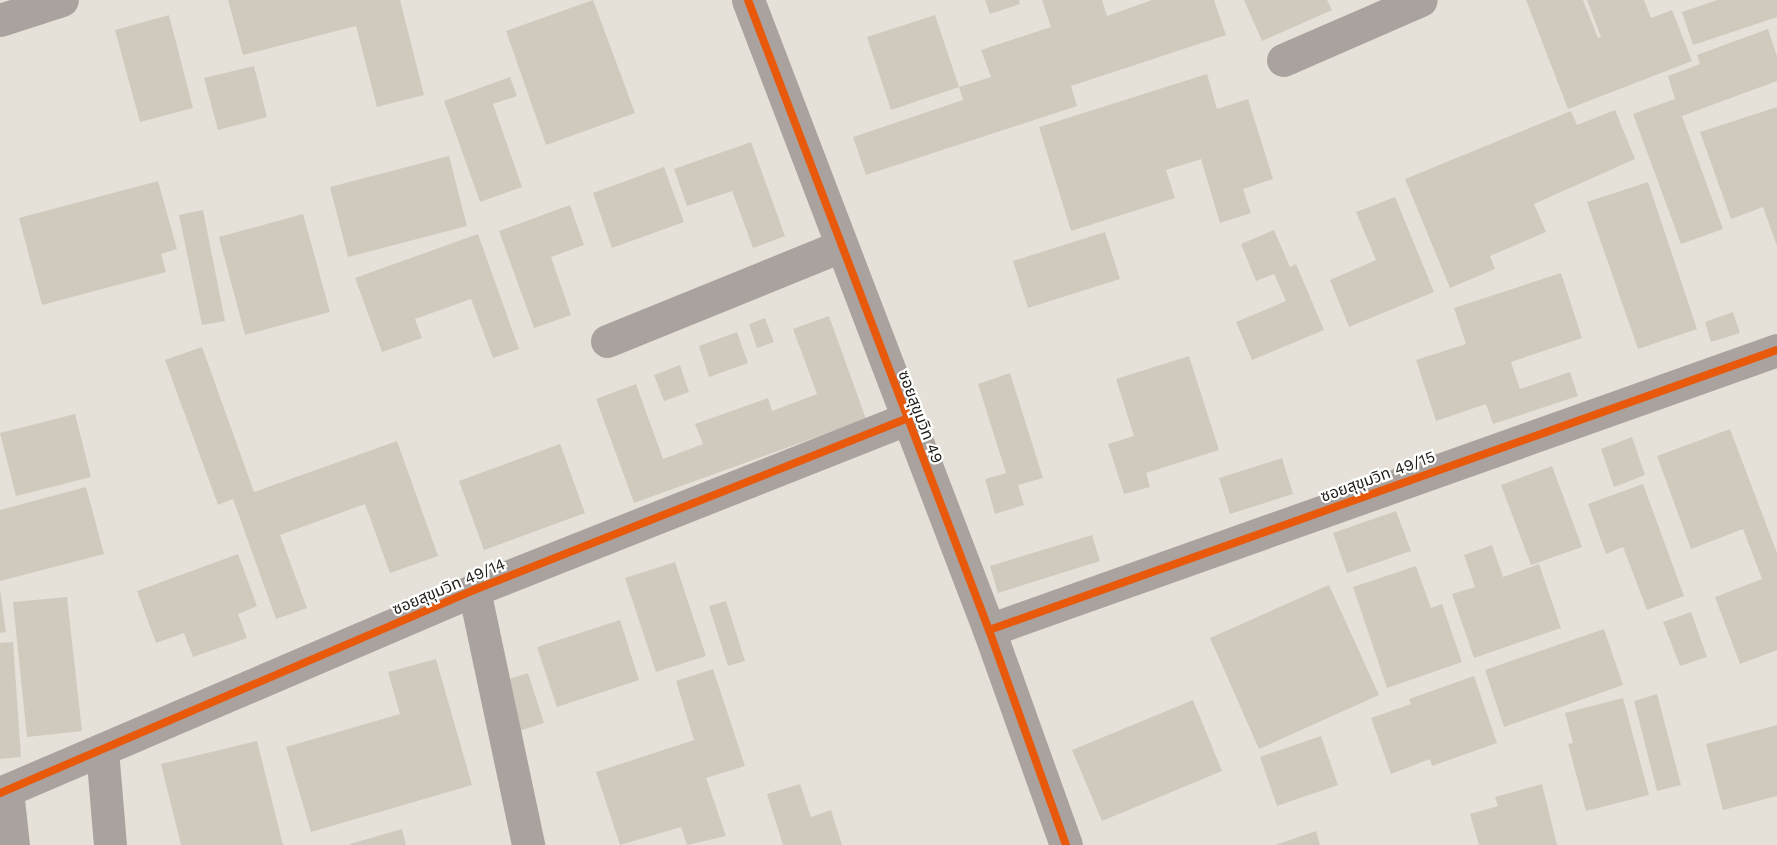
<!DOCTYPE html>
<html>
<head>
<meta charset="utf-8">
<style>
  body { margin:0 }
  #map { position:relative; width:1777px; height:845px; overflow:hidden; background:#e5e1d8; font-family:"Work Sans","Noto Sans Thai",sans-serif }
  div>[style] { position:absolute }
  [style*='--x'] { left:calc(var(--x)*1px); top:calc(var(--y)*1px); width:calc(var(--w)*1px); rotate:calc(var(--a)*1deg) }
  .building>* { inset:0; background:#d0cabe }
  .minor>* { height:33px; margin:-16.5px; padding:0 16.5px; transform-origin:16.5px; border-radius:16.5px; background:#aaa29f }
  .cycleway>* { height:8px; margin:-4px; padding:0 4px; transform-origin:4px; border-radius:4px; background:#e8590c }
  span { translate:-50% -50%; white-space:nowrap; text-align:center; line-height:1.15; -webkit-text-stroke:4.5px #fff; paint-order:stroke }
  .street-label { font-size:16px; color:#1f1c16 }
</style>
</head>
<body>
<div id="map">
  <div class="building">
    <i style="clip-path:polygon(228px 0,400px 0,424px 95px,377px 107px,356px 26px,243px 55px)"></i>
    <i style="clip-path:polygon(593px 0,635px 113px,546px 145px,506px 31px)"></i>
    <i style="clip-path:polygon(985px 0,1019px 0,1020px 4px,990px 14px)"></i>
    <i style="clip-path:polygon(1042px 0,1102px 0,1107px 16px,1152px 0,1214px 0,1226px 35px,1071px 86px,1077px 106px,866px 175px,853px 137px,963px 100px,959px 87px,891px 110px,867px 37px,935px 15px,959px 87px,991px 77px,981px 50px,1051px 27px)"></i>
    <i style="clip-path:polygon(1244px 0,1327px 0,1332px 10px,1262px 41px)"></i>
    <i style="clip-path:polygon(1526px 0,1583px 0,1598px 38px,1601px 37px,1587px 0,1644px 0,1651px 18px,1672px 10px,1692px 61px,1568px 109px)"></i>
    <i style="clip-path:polygon(1777px 0,1777px 17px,1693px 45px,1682px 12px,1717px 0)"></i>
    <i style="clip-path:polygon(169px 15px,193px 108px,140px 122px,115px 30px)"></i>
    <i style="clip-path:polygon(1768px 29px,1777px 56px,1777px 81px,1682px 116px,1723px 229px,1681px 244px,1633px 114px,1675px 99px,1668px 76px,1700px 64px,1697px 55px)"></i>
    <i style="clip-path:polygon(254px 66px,267px 117px,218px 130px,204px 78px)"></i>
    <i style="clip-path:polygon(1207px 74px,1217px 109px,1248px 99px,1273px 179px,1243px 189px,1251px 213px,1220px 223px,1201px 159px,1166px 170px,1175px 198px,1071px 231px,1039px 127px)"></i>
    <i style="clip-path:polygon(510px 77px,517px 96px,493px 104px,522px 187px,480px 202px,444px 101px)"></i>
    <i style="clip-path:polygon(1777px 107px,1777px 246px,1763px 207px,1731px 219px,1700px 132px)"></i>
    <i style="clip-path:polygon(1615px 110px,1635px 159px,1534px 204px,1546px 232px,1490px 256px,1495px 269px,1450px 288px,1405px 179px,1571px 111px,1577px 125px)"></i>
    <i style="clip-path:polygon(751px 142px,785px 236px,753px 248px,732px 191px,687px 206px,674px 169px)"></i>
    <i style="clip-path:polygon(449px 156px,467px 226px,348px 257px,330px 187px)"></i>
    <i style="clip-path:polygon(664px 167px,684px 222px,612px 248px,593px 193px)"></i>
    <i style="clip-path:polygon(158px 181px,177px 249px,161px 254px,166px 272px,42px 305px,19px 218px)"></i>
    <i style="clip-path:polygon(1648px 182px,1697px 329px,1638px 349px,1587px 202px)"></i>
    <i style="clip-path:polygon(1395px 197px,1434px 292px,1349px 327px,1330px 280px,1376px 260px,1356px 212px)"></i>
    <i style="clip-path:polygon(570px 205px,584px 245px,551px 257px,571px 315px,534px 328px,499px 231px)"></i>
    <i style="clip-path:polygon(203px 210px,225px 321px,202px 325px,179px 215px)"></i>
    <i style="clip-path:polygon(303px 214px,330px 312px,245px 335px,219px 237px)"></i>
    <i style="clip-path:polygon(1274px 230px,1290px 267px,1296px 264px,1324px 330px,1252px 360px,1236px 322px,1286px 301px,1274px 274px,1256px 281px,1241px 244px)"></i>
    <i style="clip-path:polygon(1105px 232px,1120px 279px,1028px 308px,1013px 261px)"></i>
    <i style="clip-path:polygon(478px 234px,519px 349px,493px 358px,471px 299px,415px 319px,422px 338px,382px 352px,355px 278px)"></i>
    <i style="clip-path:polygon(1561px 273px,1582px 338px,1511px 362px,1520px 389px,1570px 372px,1578px 396px,1493px 424px,1486px 404px,1436px 421px,1416px 360px,1466px 344px,1454px 308px)"></i>
    <i style="clip-path:polygon(1733px 312px,1740px 333px,1711px 342px,1705px 322px)"></i>
    <i style="clip-path:polygon(829px 316px,866px 419px,634px 503px,596px 399px,636px 384px,663px 459px,703px 444px,695px 424px,768px 398px,772px 411px,817px 394px,793px 329px)"></i>
    <i style="clip-path:polygon(765px 318px,774px 342px,757px 348px,749px 324px)"></i>
    <i style="clip-path:polygon(737px 332px,748px 363px,709px 377px,699px 346px)"></i>
    <i style="clip-path:polygon(202px 347px,254px 492px,397px 441px,438px 556px,390px 573px,365px 504px,280px 535px,307px 608px,276px 619px,233px 499px,218px 505px,165px 360px)"></i>
    <i style="clip-path:polygon(1189px 356px,1219px 450px,1146px 473px,1150px 487px,1124px 494px,1108px 444px,1134px 436px,1116px 379px)"></i>
    <i style="clip-path:polygon(680px 365px,689px 392px,664px 401px,654px 375px)"></i>
    <i style="clip-path:polygon(1010px 373px,1043px 478px,1018px 485px,1024px 505px,995px 514px,985px 479px,1006px 473px,978px 384px)"></i>
    <i style="clip-path:polygon(75px 414px,91px 477px,16px 496px,0 433px)"></i>
    <i style="clip-path:polygon(1730px 429px,1777px 553px,1777px 650px,1740px 664px,1715px 597px,1762px 579px,1743px 529px,1691px 549px,1657px 456px)"></i>
    <i style="clip-path:polygon(1632px 437px,1645px 475px,1614px 487px,1601px 449px)"></i>
    <i style="clip-path:polygon(560px 444px,585px 513px,484px 550px,459px 481px)"></i>
    <i style="clip-path:polygon(1282px 458px,1293px 494px,1230px 514px,1219px 478px)"></i>
    <i style="clip-path:polygon(1552px 466px,1582px 547px,1531px 565px,1501px 485px)"></i>
    <i style="clip-path:polygon(1643px 484px,1684px 596px,1647px 610px,1623px 547px,1606px 554px,1588px 504px)"></i>
    <i style="clip-path:polygon(86px 487px,104px 554px,0 581px,0 510px)"></i>
    <i style="clip-path:polygon(1396px 511px,1411px 551px,1347px 573px,1333px 533px)"></i>
    <i style="clip-path:polygon(1092px 535px,1100px 561px,998px 593px,990px 566px)"></i>
    <i style="clip-path:polygon(1492px 545px,1503px 577px,1539px 564px,1561px 628px,1474px 658px,1452px 594px,1475px 587px,1464px 555px)"></i>
    <i style="clip-path:polygon(238px 554px,257px 606px,238px 614px,247px 638px,193px 657px,184px 633px,156px 643px,137px 591px)"></i>
    <i style="clip-path:polygon(675px 562px,706px 656px,656px 672px,625px 578px)"></i>
    <i style="clip-path:polygon(1416px 566px,1431px 608px,1442px 604px,1462px 662px,1387px 688px,1353px 587px)"></i>
    <i style="clip-path:polygon(1329px 585px,1379px 695px,1259px 749px,1210px 638px)"></i>
    <i style="clip-path:polygon(0 589px,6px 632px,0 633px)"></i>
    <i style="clip-path:polygon(67px 597px,82px 731px,27px 737px,13px 602px)"></i>
    <i style="clip-path:polygon(726px 601px,745px 661px,728px 666px,709px 606px)"></i>
    <i style="clip-path:polygon(1691px 612px,1707px 657px,1680px 666px,1663px 622px)"></i>
    <i style="clip-path:polygon(620px 620px,639px 680px,557px 707px,537px 647px)"></i>
    <i style="clip-path:polygon(1604px 629px,1623px 685px,1504px 727px,1485px 670px)"></i>
    <i style="clip-path:polygon(13px 642px,21px 757px,0 759px,0 643px)"></i>
    <i style="clip-path:polygon(436px 659px,472px 785px,311px 832px,286px 747px,400px 714px,388px 672px)"></i>
    <i style="clip-path:polygon(713px 669px,745px 766px,706px 778px,726px 836px,687px 845px,681px 827px,620px 845px,596px 772px,694px 740px,676px 681px)"></i>
    <i style="clip-path:polygon(528px 673px,544px 723px,516px 732px,500px 682px)"></i>
    <i style="clip-path:polygon(1474px 676px,1497px 743px,1432px 766px,1430px 759px,1391px 774px,1371px 718px,1411px 704px,1409px 699px)"></i>
    <i style="clip-path:polygon(1657px 694px,1681px 785px,1657px 791px,1634px 701px)"></i>
    <i style="clip-path:polygon(1623px 698px,1649px 795px,1586px 811px,1568px 744px,1573px 743px,1565px 713px)"></i>
    <i style="clip-path:polygon(1193px 700px,1222px 771px,1102px 821px,1072px 750px)"></i>
    <i style="clip-path:polygon(1777px 725px,1777px 796px,1723px 810px,1706px 744px)"></i>
    <i style="clip-path:polygon(1321px 736px,1338px 785px,1277px 806px,1260px 757px)"></i>
    <i style="clip-path:polygon(257px 741px,283px 845px,181px 845px,161px 764px)"></i>
    <i style="clip-path:polygon(800px 784px,811px 817px,831px 810px,842px 845px,783px 845px,767px 794px)"></i>
    <i style="clip-path:polygon(1542px 784px,1557px 845px,1479px 845px,1470px 814px,1498px 806px,1495px 797px)"></i>
    <i style="clip-path:polygon(402px 829px,406px 845px,350px 845px,350px 844px)"></i>
    <i style="clip-path:polygon(1316px 831px,1320px 845px,1275px 845px)"></i>
  </div>
  <div class="minor">
    <i style="--x:748;--y:0;--w:675;--a:69.07"></i>
    <i style="--x:989;--y:630;--w:228;--a:70.3"></i>
    <i style="--x:0;--y:20;--w:65;--a:-17.9"></i>
    <i style="--x:1283;--y:60;--w:150;--a:-23.5"></i>
    <i style="--x:607;--y:341;--w:253;--a:-22.1"></i>
    <i style="--x:474;--y:590;--w:261;--a:78"></i>
    <i style="--x:989;--y:630;--w:836;--a:-19.56"></i>
    <i style="--x:102;--y:750;--w:95;--a:85.2"></i>
    <i style="--x:7;--y:791;--w:54;--a:83.7"></i>
    <i style="--x:0;--y:793;--w:516;--a:-23.18"></i>
    <i style="--x:474;--y:590;--w:465;--a:-21.6"></i>
  </div>
  <div class="cycleway">
    <i style="--x:748;--y:0;--w:675;--a:69.07"></i>
    <i style="--x:989;--y:630;--w:228;--a:70.3"></i>
    <i style="--x:989;--y:630;--w:836;--a:-19.56"></i>
    <i style="--x:0;--y:793;--w:516;--a:-23.18"></i>
    <i style="--x:474;--y:590;--w:465;--a:-21.6"></i>
  </div>
  <div class="street-label">
    <span style="left:920px;top:417px;rotate:69deg">ซอยสุขุมวิท 49</span>
    <span style="left:1378px;top:477px;rotate:-20deg">ซอยสุขุมวิท 49/15</span>
    <span style="left:449px;top:587px;rotate:-23deg">ซอยสุขุมวิท 49/14</span>
  </div>
</div>
</body>
</html>
